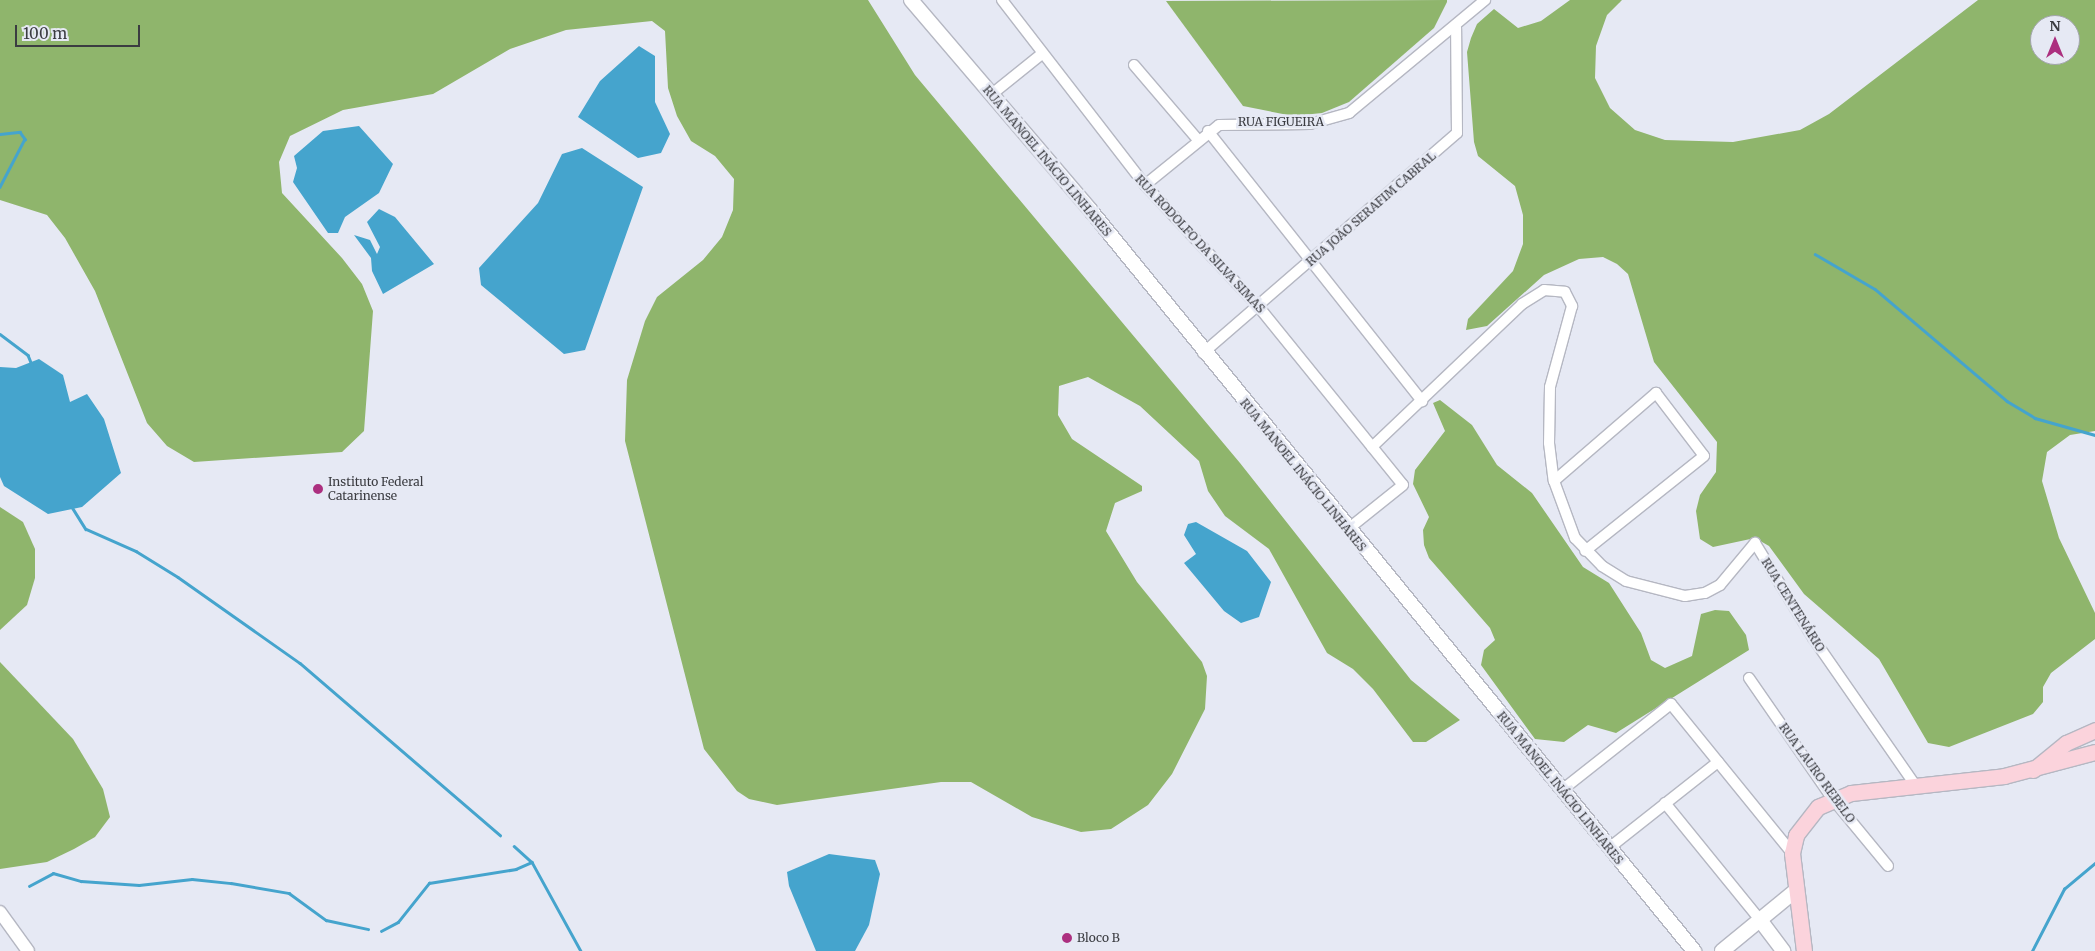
<!DOCTYPE html>
<html>
<head>
<meta charset="utf-8">
<style>
  body { margin:0 }
  #map { position:relative; width:2095px; height:951px; overflow:hidden; background:#e6e9f4; font-family:Merriweather,serif }
  div>[style] { position:absolute }
  [style*='--x'] { left:calc(var(--x)*1px); top:calc(var(--y)*1px); width:calc(var(--w)*1px); rotate:calc(var(--a)*1deg) }
  .forest>* { inset:0; background:#8fb56c }
  .water>* { inset:0; background:#45a4cd }
  .stream>* { height:2.5px; margin:-1.25px; padding:0 1.25px; transform-origin:1.25px; border-radius:1.25px; background:#45a4cd }
  .roads { filter:drop-shadow(1px 0 #b5b7c2) drop-shadow(-1px 0 #b5b7c2) drop-shadow(0 1px #b5b7c2) drop-shadow(0 -1px #b5b7c2) }
  .minor>* { height:10px; margin:-5px; padding:0 5px; transform-origin:5px; border-radius:5px; background:#fff }
  .tertiary>* { height:12px; margin:-6px; padding:0 6px; transform-origin:6px; border-radius:6px; background:#fff }
  .secondary>* { height:14px; margin:-7px; padding:0 7px; transform-origin:7px; border-radius:7px; background:#fff }
  .primary>* { height:15px; margin:-7.5px; padding:0 7.5px; transform-origin:7.5px; border-radius:7.5px; background:#fbd3dc }
  .dots>* { width:14px; height:14px; translate:-50% -50%; box-sizing:border-box; border:2px solid #e6e9f4; border-radius:50% }
  span { translate:-50% -50%; white-space:nowrap; text-align:center; line-height:1.15; -webkit-text-stroke:5px #e6e9f4; paint-order:stroke }
  .street-label { font-size:12px; color:#3b3c41 }
  .poi-label { font-size:12px; color:#3b3c41 }
  .left { translate:0 -50%; text-align:left }
  .north { position:absolute; left:2030px; top:15px; width:50px; height:50px; box-sizing:border-box; background:#e6e9f4; border:1px solid #a2a4ac; border-radius:50%; rotate:0deg; font-size:14px; font-weight:700; line-height:20px; text-align:center; color:#3b3c41 }
  .north::after { content:''; display:block; margin:auto; width:18px; height:22px; background:#ac2f7f; clip-path:polygon(50% 0,100% 100%,50% 72%,0 100%) }
  .scale { position:absolute; left:15px; top:25px; width:125px; height:22px; box-sizing:border-box; border:2px solid #3b3c41; border-top:0; padding-left:6px; font-size:15px; line-height:18px; white-space:nowrap; color:#3b3c41; -webkit-text-stroke:4px #e6e9f4; paint-order:stroke }
</style>
</head>
<body>
<div id="map">
  <div class="forest">
    <i style="clip-path:polygon(0 0,868px 0,915px 75px,1240px 463px,1411px 680px,1460px 720px,1426px 742px,1413px 742px,1373px 689px,1353px 669px,1327px 653px,1269px 549px,1225px 516px,1208px 491px,1199px 461px,1140px 406px,1088px 377px,1059px 386px,1058px 415px,1072px 439px,1142px 486px,1142px 491px,1115px 503px,1106px 531px,1137px 582px,1202px 662px,1207px 676px,1205px 709px,1172px 774px,1148px 805px,1111px 829px,1081px 832px,1032px 817px,971px 782px,941px 782px,777px 805px,749px 799px,737px 791px,704px 749px,625px 441px,627px 380px,645px 321px,657px 297px,703px 260px,722px 237px,733px 210px,734px 179px,715px 156px,691px 141px,677px 116px,668px 88px,665px 31px,652px 21px,566px 30px,510px 49px,433px 94px,343px 110px,290px 136px,279px 162px,282px 193px,342px 258px,362px 284px,373px 311px,364px 431px,342px 452px,194px 462px,167px 446px,147px 423px,95px 291px,65px 238px,47px 215px,0 200px)"></i>
    <i style="clip-path:polygon(evenodd,1570px 0,1622px 0,1607px 15px,1596px 46px,1595px 78px,1610px 108px,1635px 130px,1665px 140px,1733px 142px,1800px 130px,1829px 114px,1978px 0,2095px 0,2095px 431px,2070px 435px,2047px 452px,2042px 481px,2059px 538px,2095px 613px,2095px 639px,2051px 673px,2043px 687px,2043px 702px,2033px 714px,1949px 747px,1928px 743px,1879px 659px,1804px 594px,1769px 546px,1755px 538px,1713px 547px,1700px 539px,1696px 511px,1700px 495px,1716px 472px,1717px 442px,1654px 362px,1628px 274px,1617px 264px,1603px 257px,1579px 259px,1544px 275px,1487px 326px,1466px 330px,1468px 319px,1513px 271px,1523px 244px,1523px 215px,1515px 186px,1478px 156px,1474px 142px,1467px 52px,1471px 38px,1477px 24px,1494px 9px,1518px 28px,1541px 21px,1570px 0,2040px 25px,2070px 25px,2070px 55px,2040px 55px,2040px 25px)"></i>
    <i style="clip-path:polygon(1166px 1px,1447px 0,1447px 2px,1434px 28px,1349px 102px,1322px 113px,1293px 116px,1243px 106px)"></i>
    <i style="clip-path:polygon(1440px 400px,1472px 425px,1497px 465px,1532px 493px,1583px 567px,1609px 583px,1641px 633px,1651px 660px,1665px 668px,1692px 656px,1701px 614px,1715px 610px,1729px 611px,1746px 635px,1749px 650px,1616px 733px,1588px 725px,1564px 742px,1535px 739px,1481px 665px,1484px 650px,1495px 640px,1490px 628px,1429px 558px,1424px 545px,1423px 530px,1429px 517px,1413px 484px,1415px 470px,1445px 431px,1433px 403px)"></i>
    <i style="clip-path:polygon(0 507px,23px 522px,35px 549px,35px 578px,27px 605px,0 630px)"></i>
    <i style="clip-path:polygon(0 662px,73px 739px,103px 789px,110px 817px,95px 837px,74px 849px,47px 862px,0 869px)"></i>
  </div>
  <div class="water">
    <i style="clip-path:polygon(639px 46px,655px 56px,655px 102px,670px 134px,661px 153px,638px 158px,578px 117px,600px 81px)"></i>
    <i style="clip-path:polygon(359px 126px,393px 164px,379px 193px,345px 217px,338px 233px,328px 233px,293px 182px,297px 168px,294px 156px,323px 131px)"></i>
    <i style="clip-path:polygon(582px 148px,643px 187px,585px 350px,564px 354px,481px 285px,479px 268px,538px 203px,562px 154px)"></i>
    <i style="clip-path:polygon(379px 209px,395px 217px,434px 264px,383px 294px,372px 271px,371px 258px,354px 235px,370px 240px,377px 254px,380px 247px,367px 222px)"></i>
    <i style="clip-path:polygon(39px 359px,63px 375px,70px 402px,87px 394px,104px 419px,121px 473px,82px 507px,48px 514px,4px 486px,0 477px,0 367px,16px 368px)"></i>
    <i style="clip-path:polygon(1196px 522px,1247px 551px,1271px 582px,1259px 617px,1241px 623px,1224px 611px,1184px 563px,1196px 554px,1184px 535px,1188px 524px)"></i>
    <i style="clip-path:polygon(829px 854px,875px 860px,880px 874px,869px 925px,855px 951px,816px 951px,789px 886px,787px 872px)"></i>
  </div>
  <div class="stream">
    <i style="--x:0;--y:134;--w:20;--a:-6"></i>
    <i style="--x:20;--y:132;--w:9;--a:54"></i>
    <i style="--x:25;--y:139;--w:54;--a:117.5"></i>
    <i style="--x:1815;--y:254;--w:69;--a:30.3"></i>
    <i style="--x:1875;--y:289;--w:173;--a:40.3"></i>
    <i style="--x:2007;--y:401;--w:33;--a:31"></i>
    <i style="--x:2035;--y:418;--w:62;--a:15.8"></i>
    <i style="--x:0;--y:334;--w:35;--a:37"></i>
    <i style="--x:28;--y:355;--w:11;--a:68"></i>
    <i style="--x:72;--y:507;--w:26;--a:58"></i>
    <i style="--x:86;--y:529;--w:55;--a:23.7"></i>
    <i style="--x:136;--y:551;--w:49;--a:31.8"></i>
    <i style="--x:178;--y:577;--w:149;--a:35.2"></i>
    <i style="--x:300;--y:663;--w:264;--a:40.7"></i>
    <i style="--x:514;--y:846;--w:24;--a:42"></i>
    <i style="--x:532;--y:862;--w:102;--a:61.2"></i>
    <i style="--x:29;--y:886;--w:27;--a:-28"></i>
    <i style="--x:53;--y:873;--w:29;--a:16"></i>
    <i style="--x:81;--y:881;--w:58;--a:3.9"></i>
    <i style="--x:139;--y:885;--w:53;--a:-6.5"></i>
    <i style="--x:192;--y:879;--w:39;--a:6"></i>
    <i style="--x:231;--y:883;--w:59;--a:9.8"></i>
    <i style="--x:289;--y:893;--w:46;--a:36.1"></i>
    <i style="--x:326;--y:920;--w:43;--a:12.1"></i>
    <i style="--x:381;--y:931;--w:19;--a:-28"></i>
    <i style="--x:398;--y:922;--w:50;--a:-51.5"></i>
    <i style="--x:429;--y:883;--w:88;--a:-9.1"></i>
    <i style="--x:516;--y:869;--w:17;--a:-24"></i>
    <i style="--x:2032;--y:951;--w:70;--a:-62.7"></i>
    <i style="--x:2064;--y:889;--w:40;--a:-40"></i>
  </div>
  <div class="roads">
    <div class="minor">
      <i style="--x:1002;--y:0;--w:234;--a:52.3"></i>
      <i style="--x:1145;--y:185;--w:166;--a:47"></i>
      <i style="--x:1258;--y:306;--w:230;--a:51"></i>
      <i style="--x:1403;--y:485;--w:70;--a:141.3"></i>
      <i style="--x:1134;--y:65;--w:99;--a:49.5"></i>
      <i style="--x:992;--y:94;--w:65;--a:-38.8"></i>
      <i style="--x:1208;--y:131;--w:345;--a:51.6"></i>
      <i style="--x:1145;--y:185;--w:95;--a:-39"></i>
      <i style="--x:1219;--y:125;--w:91;--a:-0.6"></i>
      <i style="--x:1310;--y:124;--w:41;--a:-15.8"></i>
      <i style="--x:1349;--y:113;--w:177;--a:-39.7"></i>
      <i style="--x:1203;--y:353;--w:336;--a:-40.9"></i>
      <i style="--x:1457;--y:133;--w:105;--a:-90.5"></i>
      <i style="--x:1372;--y:447;--w:207;--a:-43.6"></i>
      <i style="--x:1522;--y:304;--w:26;--a:-32"></i>
      <i style="--x:1544;--y:290;--w:21;--a:5"></i>
      <i style="--x:1565;--y:292;--w:16;--a:63"></i>
      <i style="--x:1572;--y:306;--w:84;--a:105.2"></i>
      <i style="--x:1550;--y:387;--w:56;--a:91"></i>
      <i style="--x:1549;--y:443;--w:38;--a:83"></i>
      <i style="--x:1554;--y:481;--w:61;--a:69.8"></i>
      <i style="--x:1575;--y:538;--w:39;--a:46"></i>
      <i style="--x:1602;--y:566;--w:28;--a:32"></i>
      <i style="--x:1626;--y:581;--w:61;--a:14.3"></i>
      <i style="--x:1685;--y:596;--w:20;--a:-9"></i>
      <i style="--x:1705;--y:593;--w:17;--a:-28"></i>
      <i style="--x:1720;--y:585;--w:55;--a:-50.2"></i>
      <i style="--x:1755;--y:543;--w:111;--a:58.6"></i>
      <i style="--x:1813;--y:638;--w:179;--a:55.2"></i>
      <i style="--x:1554;--y:481;--w:135;--a:-40.8"></i>
      <i style="--x:1656;--y:393;--w:79;--a:52.7"></i>
      <i style="--x:1704;--y:456;--w:152;--a:141.4"></i>
      <i style="--x:1749;--y:678;--w:146;--a:55.3"></i>
      <i style="--x:1832;--y:798;--w:88;--a:50.5"></i>
      <i style="--x:1562;--y:790;--w:139;--a:-38.3"></i>
      <i style="--x:1671;--y:704;--w:192;--a:50.9"></i>
      <i style="--x:1665;--y:803;--w:151;--a:50.9"></i>
      <i style="--x:1609;--y:848;--w:139;--a:-38.3"></i>
    </div>
    <div class="tertiary">
      <i style="--x:0;--y:912;--w:48;--a:54.3"></i>
    </div>
    <div class="secondary">
      <i style="--x:911;--y:0;--w:277;--a:49.5"></i>
      <i style="--x:1091;--y:211;--w:955;--a:50.82"></i>
      <i style="--x:1760;--y:920;--w:39;--a:53"></i>
      <i style="--x:1722;--y:951;--w:94;--a:-39.4"></i>
    </div>
    <div class="primary">
      <i style="--x:2033;--y:770;--w:43;--a:-39.3"></i>
      <i style="--x:2066;--y:743;--w:32;--a:-24"></i>
      <i style="--x:1804;--y:951;--w:99;--a:-97"></i>
      <i style="--x:1792;--y:853;--w:18;--a:-77"></i>
      <i style="--x:1796;--y:835;--w:36;--a:-52"></i>
      <i style="--x:1818;--y:807;--w:36;--a:-23"></i>
      <i style="--x:1851;--y:793;--w:154;--a:-6.3"></i>
      <i style="--x:2004;--y:776;--w:94;--a:-14.8"></i>
    </div>
  </div>
  <div class="dots">
    <i style="left:318px;top:489px;background:#ac2f7f"></i>
    <i style="left:1067px;top:938px;background:#ac2f7f"></i>
  </div>
  <div class="street-label">
    <span style="left:1281px;top:122px">RUA FIGUEIRA</span>
    <span style="left:1047px;top:161px;rotate:50deg">RUA MANOEL INÁCIO LINHARES</span>
    <span style="left:1371px;top:209px;rotate:-41deg">RUA JOÃO SERAFIM CABRAL</span>
    <span style="left:1200px;top:244px;rotate:47deg">RUA RODOLFO DA SILVA SIMAS</span>
    <span style="left:1303px;top:475px;rotate:51deg">RUA MANOEL INÁCIO LINHARES</span>
    <span style="left:1793px;top:605px;rotate:58deg">RUA CENTENÁRIO</span>
    <span style="left:1817px;top:773px;rotate:54deg">RUA LAURO REBELO</span>
    <span style="left:1560px;top:788px;rotate:51deg">RUA MANOEL INÁCIO LINHARES</span>
  </div>
  <div class="poi-label">
    <span class="left" style="left:328px;top:489px">Instituto Federal<br>Catarinense</span>
    <span class="left" style="left:1077px;top:938px">Bloco B</span>
  </div>
  <div class="north">N</div>
  <div class="scale">100 m</div>
</div>
</body>
</html>
